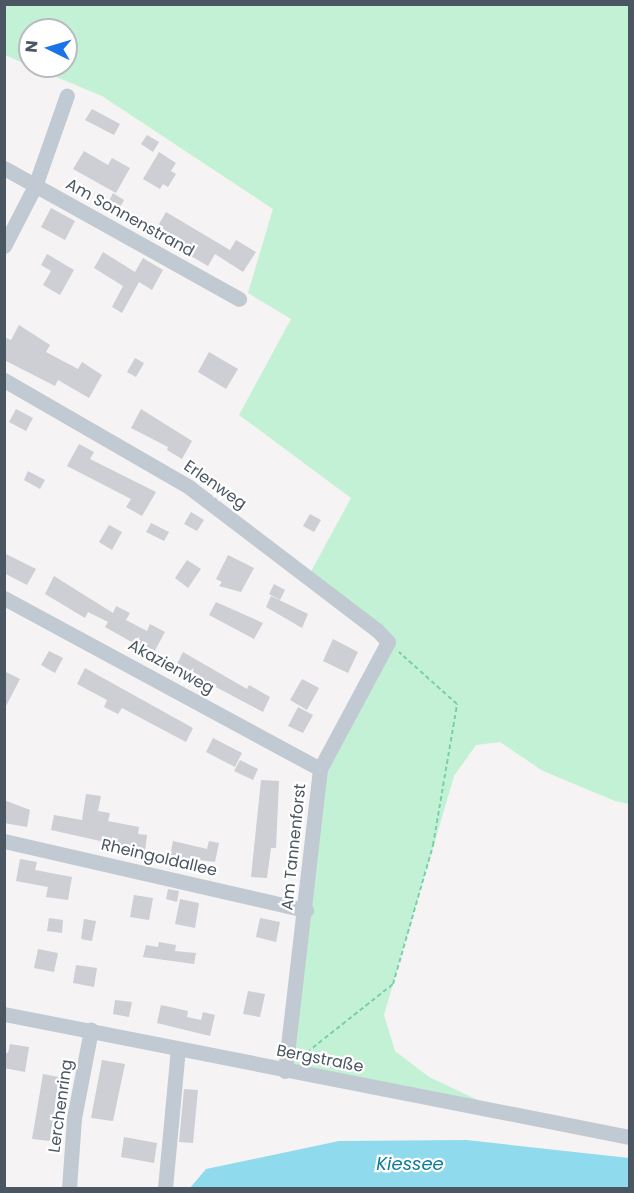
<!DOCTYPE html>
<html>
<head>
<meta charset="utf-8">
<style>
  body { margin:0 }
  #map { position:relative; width:634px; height:1193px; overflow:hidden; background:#f5f3f3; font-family:Poppins,sans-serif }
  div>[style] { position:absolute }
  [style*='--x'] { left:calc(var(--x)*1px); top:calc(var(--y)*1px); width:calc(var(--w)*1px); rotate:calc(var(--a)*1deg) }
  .green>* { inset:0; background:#c3f1d5 }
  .water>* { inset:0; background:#90daee }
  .building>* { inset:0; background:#cdcfd5 }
  .path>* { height:2px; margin-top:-1px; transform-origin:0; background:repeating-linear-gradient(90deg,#7ad0a6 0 4.5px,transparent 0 7.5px) }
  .minor>* { height:15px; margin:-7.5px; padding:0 7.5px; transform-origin:7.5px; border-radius:7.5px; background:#c1cad2 }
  span { translate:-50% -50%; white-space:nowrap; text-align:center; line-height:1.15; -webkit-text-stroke:4.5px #fff; paint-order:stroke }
  .street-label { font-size:16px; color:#4a5661 }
  .water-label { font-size:18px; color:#0c7c9b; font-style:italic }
  .frame { position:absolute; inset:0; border:6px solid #4a5661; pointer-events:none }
  .north { position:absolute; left:18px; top:18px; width:60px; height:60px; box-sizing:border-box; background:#fff; border:2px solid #b7bbc0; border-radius:50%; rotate:275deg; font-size:16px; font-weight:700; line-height:24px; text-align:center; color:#4a5661 }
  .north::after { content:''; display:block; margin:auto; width:21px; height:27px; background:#1a73e8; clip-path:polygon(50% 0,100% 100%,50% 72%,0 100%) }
</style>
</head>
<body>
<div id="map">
  <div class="green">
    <i style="clip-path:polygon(4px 5px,629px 5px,629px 804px,615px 801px,543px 771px,500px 742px,476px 745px,454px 776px,384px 1015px,395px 1051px,429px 1077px,501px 1111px,285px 1071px,320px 769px,388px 642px,308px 577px,351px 498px,239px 415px,291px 319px,248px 293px,273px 209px,102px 96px,30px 66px,66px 66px,66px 30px,30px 30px,30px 66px,5px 55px)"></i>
  </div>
  <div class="water">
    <i style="clip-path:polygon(466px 1140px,629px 1158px,629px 1188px,190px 1188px,206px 1169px,339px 1141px)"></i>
  </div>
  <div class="building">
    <i style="clip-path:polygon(92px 109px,120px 124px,114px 135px,85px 120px)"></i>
    <i style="clip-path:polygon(147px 135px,159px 142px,153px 152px,141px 144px)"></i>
    <i style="clip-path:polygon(84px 151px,108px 165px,112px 158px,130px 168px,116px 193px,73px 169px)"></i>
    <i style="clip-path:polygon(159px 152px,176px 163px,171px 171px,176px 174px,168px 187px,163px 184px,160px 189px,143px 179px)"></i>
    <i style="clip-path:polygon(113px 193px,124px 200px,119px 209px,108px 203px)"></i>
    <i style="clip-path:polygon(51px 208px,75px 221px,65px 240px,41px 227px)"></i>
    <i style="clip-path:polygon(166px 212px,230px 250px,236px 240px,256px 252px,243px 272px,215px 254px,208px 266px,153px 234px)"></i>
    <i style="clip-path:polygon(103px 252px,135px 272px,143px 258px,163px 270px,152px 290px,139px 282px,122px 313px,112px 307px,123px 286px,94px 268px)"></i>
    <i style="clip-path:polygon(47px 254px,74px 270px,60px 295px,43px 285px,51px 271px,41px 265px)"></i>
    <i style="clip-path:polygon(19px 325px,50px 345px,46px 352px,78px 369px,82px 362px,102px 375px,89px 398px,58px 380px,55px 386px,4px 360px,4px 337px,11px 340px)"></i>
    <i style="clip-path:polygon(209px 352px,238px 369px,226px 389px,198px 372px)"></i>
    <i style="clip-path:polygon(135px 358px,144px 363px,136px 377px,127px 372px)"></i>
    <i style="clip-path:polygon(16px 409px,33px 418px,26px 431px,9px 422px)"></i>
    <i style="clip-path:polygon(141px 409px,192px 441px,182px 459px,167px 450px,168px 447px,131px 428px)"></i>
    <i style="clip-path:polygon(79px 444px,94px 452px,90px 459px,156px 492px,142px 516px,126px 507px,131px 499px,67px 466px)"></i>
    <i style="clip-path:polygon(28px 471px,45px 480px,40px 489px,24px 480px)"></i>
    <i style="clip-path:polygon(191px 512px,204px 520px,197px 531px,184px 524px)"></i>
    <i style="clip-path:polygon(310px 514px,321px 520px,314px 532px,303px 526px)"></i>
    <i style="clip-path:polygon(151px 523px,169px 532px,164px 541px,146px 532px)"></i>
    <i style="clip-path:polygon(109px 525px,122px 532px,112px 550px,99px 542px)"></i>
    <i style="clip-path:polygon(4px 553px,36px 569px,27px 585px,4px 573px)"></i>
    <i style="clip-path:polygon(228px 555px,254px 568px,241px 592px,219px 586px,222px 582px,216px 579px)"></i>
    <i style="clip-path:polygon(187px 560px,201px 569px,188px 588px,175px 578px)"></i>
    <i style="clip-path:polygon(54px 576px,113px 613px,116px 606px,130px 613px,126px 620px,147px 631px,150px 624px,165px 632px,153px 654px,105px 627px,108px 622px,88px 612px,85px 618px,45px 594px)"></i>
    <i style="clip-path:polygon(274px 584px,285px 590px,280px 600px,269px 594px)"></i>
    <i style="clip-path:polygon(271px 596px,308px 614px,302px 628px,266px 607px)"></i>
    <i style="clip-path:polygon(216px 602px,263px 623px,254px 639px,209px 615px)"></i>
    <i style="clip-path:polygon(333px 639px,358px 652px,348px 673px,323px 661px)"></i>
    <i style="clip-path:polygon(49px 651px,63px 658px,55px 673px,41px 665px)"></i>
    <i style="clip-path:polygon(183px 652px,247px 689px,249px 685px,270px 697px,263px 712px,176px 666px)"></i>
    <i style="clip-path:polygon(85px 668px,193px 728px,186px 742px,122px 708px,118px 714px,104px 707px,107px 700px,77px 684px)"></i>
    <i style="clip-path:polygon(4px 671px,20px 679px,4px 710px)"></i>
    <i style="clip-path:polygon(302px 679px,319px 688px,307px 710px,290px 700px)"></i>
    <i style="clip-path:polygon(298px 707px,313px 715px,303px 733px,288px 726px)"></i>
    <i style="clip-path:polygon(213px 738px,242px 753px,235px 767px,206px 752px)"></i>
    <i style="clip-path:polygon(240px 760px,258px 769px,253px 780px,234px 771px)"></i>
    <i style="clip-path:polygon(261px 780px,279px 781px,276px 848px,271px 848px,267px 878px,251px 877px)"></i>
    <i style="clip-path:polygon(86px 794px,101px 796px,98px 811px,110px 813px,108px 821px,139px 827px,138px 834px,147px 835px,145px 851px,51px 830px,54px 815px,82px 820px)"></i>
    <i style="clip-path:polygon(4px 800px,30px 810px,27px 827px,4px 823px)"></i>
    <i style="clip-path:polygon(173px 841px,207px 849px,209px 841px,219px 843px,215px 862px,170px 856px)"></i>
    <i style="clip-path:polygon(20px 859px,37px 862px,35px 870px,72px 877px,68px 900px,46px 897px,48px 887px,16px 881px)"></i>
    <i style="clip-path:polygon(168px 889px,179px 891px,177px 902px,166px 899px)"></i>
    <i style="clip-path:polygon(134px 895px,153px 898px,149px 920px,130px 917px)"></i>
    <i style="clip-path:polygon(180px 899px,199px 903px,195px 928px,175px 924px)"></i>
    <i style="clip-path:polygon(49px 918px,63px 920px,62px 933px,47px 931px)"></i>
    <i style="clip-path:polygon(260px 918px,280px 922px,276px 942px,256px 937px)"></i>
    <i style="clip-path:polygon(84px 919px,96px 921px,92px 941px,81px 939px)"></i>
    <i style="clip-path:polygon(159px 942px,176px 945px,175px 951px,196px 953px,194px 964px,143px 957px,146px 945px,158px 947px)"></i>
    <i style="clip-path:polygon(38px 949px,58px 953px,54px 972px,34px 968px)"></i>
    <i style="clip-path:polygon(76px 965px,97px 968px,94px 987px,73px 983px)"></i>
    <i style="clip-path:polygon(248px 991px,265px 994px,260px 1017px,243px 1014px)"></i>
    <i style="clip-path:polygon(115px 1000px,132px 1002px,129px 1017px,113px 1014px)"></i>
    <i style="clip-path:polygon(161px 1005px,188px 1011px,187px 1017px,201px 1020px,203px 1012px,215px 1015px,210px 1036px,157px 1023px)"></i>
    <i style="clip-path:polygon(10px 1044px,29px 1047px,25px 1072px,4px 1068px,4px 1052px,8px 1053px)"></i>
    <i style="clip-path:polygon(102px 1060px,125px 1064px,113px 1121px,91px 1118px)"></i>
    <i style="clip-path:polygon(43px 1074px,59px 1077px,50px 1141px,32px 1139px)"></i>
    <i style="clip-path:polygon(184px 1089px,198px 1090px,193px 1143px,179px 1142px)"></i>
    <i style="clip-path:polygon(124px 1137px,157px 1143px,154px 1163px,121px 1157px)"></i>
  </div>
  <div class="path">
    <i style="--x:301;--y:1057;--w:117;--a:-38.4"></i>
    <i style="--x:393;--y:984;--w:145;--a:-73.9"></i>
    <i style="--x:433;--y:845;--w:143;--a:-80.3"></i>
    <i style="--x:457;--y:704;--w:78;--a:-138.1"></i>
  </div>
  <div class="minor">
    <i style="--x:4;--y:168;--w:269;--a:29.1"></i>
    <i style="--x:4;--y:246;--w:68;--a:-62.7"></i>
    <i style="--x:35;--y:186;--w:96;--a:-70.6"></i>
    <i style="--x:4;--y:380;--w:214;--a:30"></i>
    <i style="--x:189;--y:487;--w:236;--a:37.3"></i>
    <i style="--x:377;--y:630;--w:16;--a:47"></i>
    <i style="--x:388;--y:642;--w:144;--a:118.2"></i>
    <i style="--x:320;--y:769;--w:304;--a:96.6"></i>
    <i style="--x:4;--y:598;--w:359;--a:28.4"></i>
    <i style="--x:4;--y:841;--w:310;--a:12.9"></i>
    <i style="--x:4;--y:1014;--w:638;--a:11.12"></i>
    <i style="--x:69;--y:1188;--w:70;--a:-85.9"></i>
    <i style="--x:74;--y:1118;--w:90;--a:-79.1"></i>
    <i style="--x:165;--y:1188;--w:140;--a:-84.7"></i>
  </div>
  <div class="street-label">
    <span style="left:130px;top:218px;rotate:29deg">Am Sonnenstrand</span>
    <span style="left:215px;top:485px;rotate:35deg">Erlenweg</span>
    <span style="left:171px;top:667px;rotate:29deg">Akazienweg</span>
    <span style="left:294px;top:847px;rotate:-84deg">Am Tannenforst</span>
    <span style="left:159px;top:858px;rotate:13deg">Rheingoldallee</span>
    <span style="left:320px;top:1059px;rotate:11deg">Bergstraße</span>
    <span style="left:61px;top:1106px;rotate:-82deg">Lerchenring</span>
  </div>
  <div class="water-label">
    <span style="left:410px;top:1164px">Kiessee</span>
  </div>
  <div class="frame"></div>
  <div class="north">N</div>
</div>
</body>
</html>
